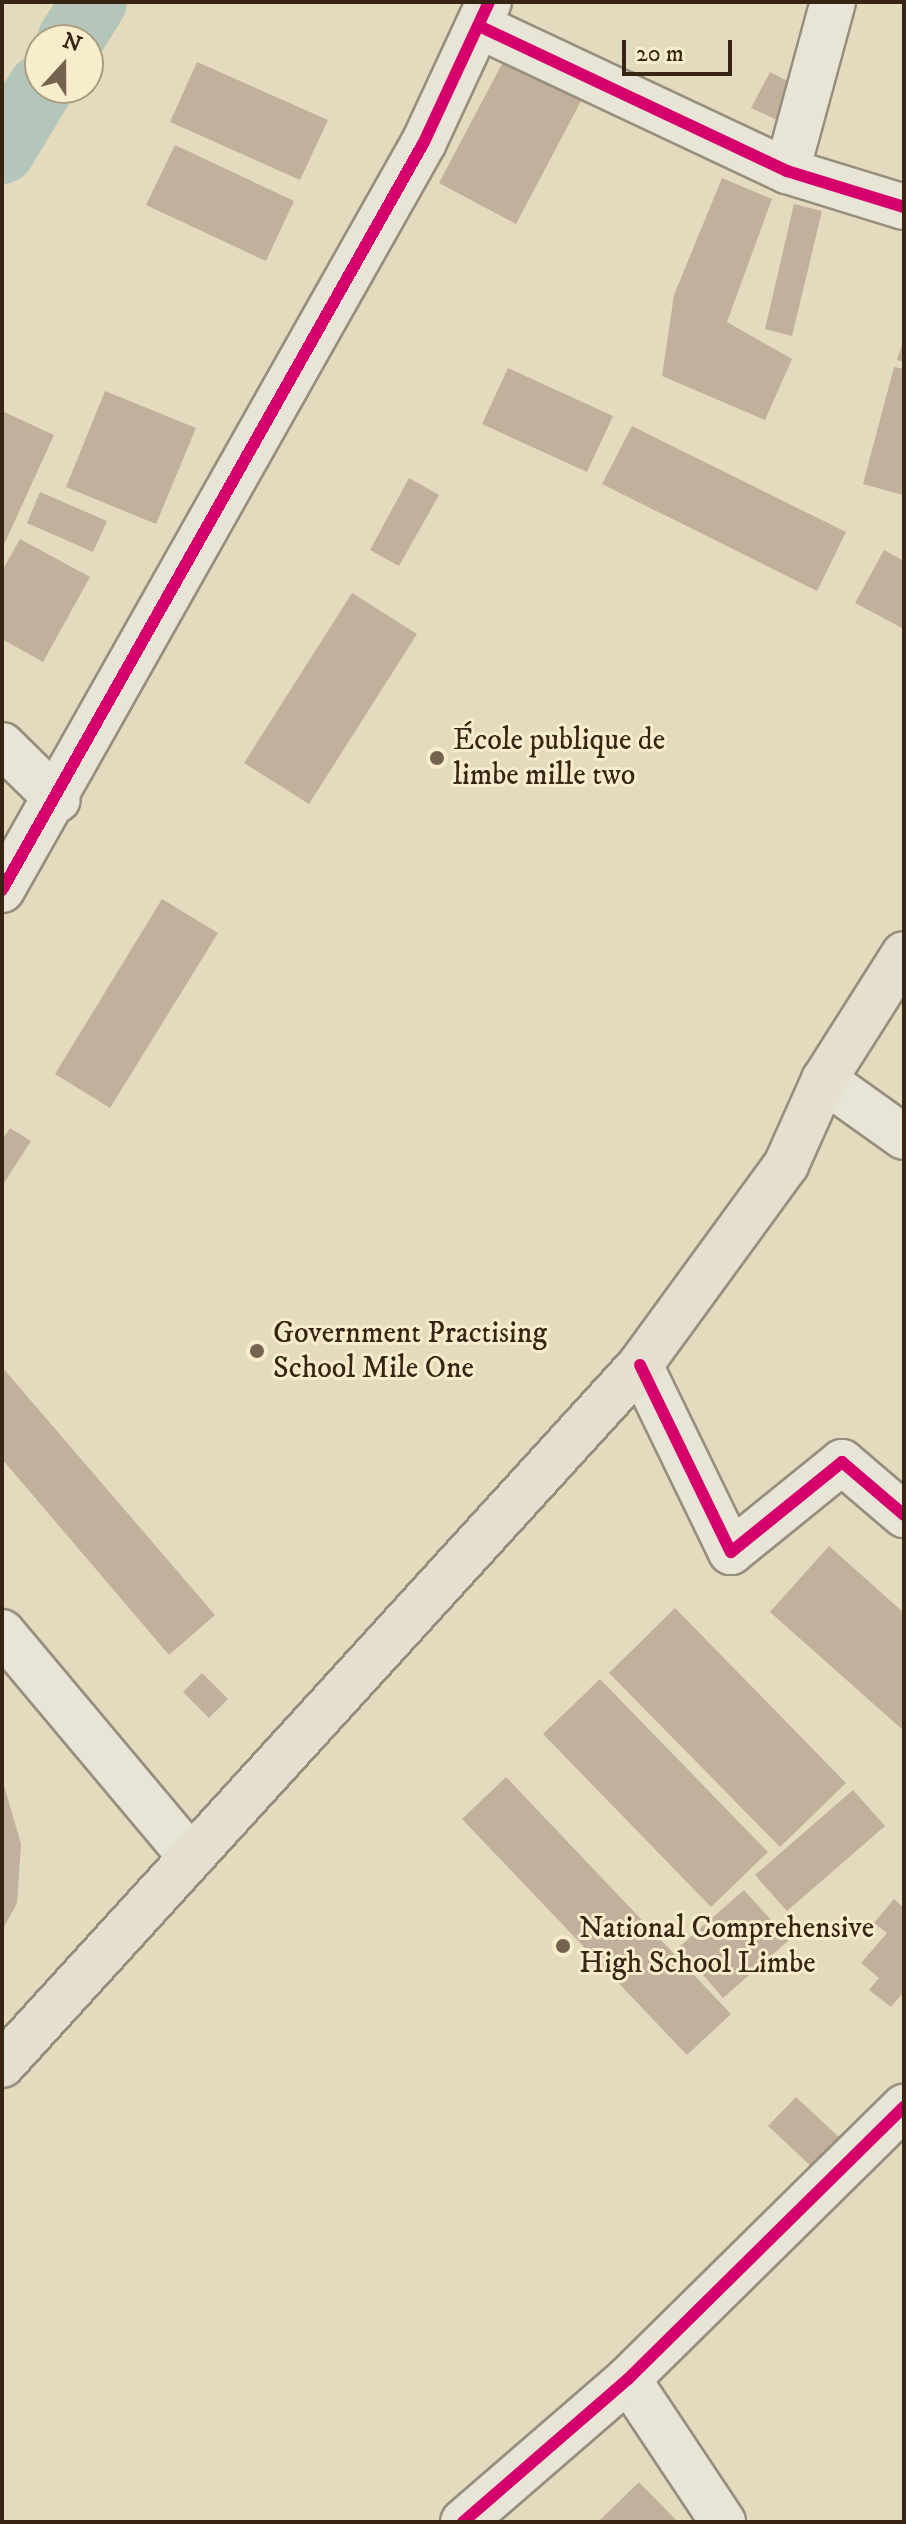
<!DOCTYPE html>
<html>
<head>
<meta charset="utf-8">
<style>
  body { margin:0 }
  #map { position:relative; width:906px; height:2524px; overflow:hidden; background:#e4dbbf; font-family:"IM FELL DW Pica",serif }
  div>[style] { position:absolute }
  [style*='--x'] { left:calc(var(--x)*1px); top:calc(var(--y)*1px); width:calc(var(--w)*1px); rotate:calc(var(--a)*1deg) }
  .river>* { height:66px; margin:-33px; padding:0 33px; transform-origin:33px; border-radius:33px; background:#b4c5b9 }
  .building>* { inset:0; background:#c1b09b }
  .roads { filter:drop-shadow(2px 0 #978f7e) drop-shadow(-2px 0 #978f7e) drop-shadow(0 2px #978f7e) drop-shadow(0 -2px #978f7e) }
  .minor>* { height:44px; margin:-22px; padding:0 22px; transform-origin:22px; border-radius:22px; background:#e8e4d6 }
  .highway>* { height:44px; margin:-22px; padding:0 22px; transform-origin:22px; border-radius:22px; background:#e4dfcf }
  .cycleway>* { height:12px; margin:-6px; padding:0 6px; transform-origin:6px; border-radius:6px; background:#d6006c }
  .dots>* { width:22px; height:22px; translate:-50% -50%; box-sizing:border-box; border:4px solid #f7edcc; border-radius:50% }
  span { translate:-50% -50%; white-space:nowrap; text-align:center; line-height:1.15; -webkit-text-stroke:6px #f7edcc; paint-order:stroke }
  .poi-label { font-size:30px; color:#372413 }
  .left { translate:0 -50%; text-align:left }
  .frame { position:absolute; inset:0; border:4px solid #372413; pointer-events:none }
  .north { position:absolute; left:24px; top:24px; width:80px; height:80px; box-sizing:border-box; background:#f7edcc; border:2px solid #aa9d82; border-radius:50%; rotate:21deg; font-size:22px; font-weight:700; line-height:32px; text-align:center; color:#372413 }
  .north::after { content:''; display:block; margin:auto; width:28px; height:36px; background:#74644f; clip-path:polygon(50% 0,100% 100%,50% 72%,0 100%) }
  .scale { position:absolute; left:622px; top:40px; width:110px; height:36px; box-sizing:border-box; border:4px solid #372413; border-top:0; padding-left:10px; font-size:24px; line-height:28px; white-space:nowrap; color:#372413; -webkit-text-stroke:6px #f7edcc; paint-order:stroke }
</style>
</head>
<body>
<div id="map">
  <div class="river">
    <i style="--x:70;--y:40;--w:45;--a:-57.7"></i>
    <i style="--x:2;--y:151;--w:74;--a:-58.9"></i>
  </div>
  <div class="building">
    <i style="clip-path:polygon(504px 60px,581px 101px,516px 224px,439px 183px)"></i>
    <i style="clip-path:polygon(197px 62px,328px 120px,300px 180px,170px 122px)"></i>
    <i style="clip-path:polygon(770px 72px,808px 91px,790px 126px,751px 108px)"></i>
    <i style="clip-path:polygon(175px 145px,294px 201px,266px 261px,146px 205px)"></i>
    <i style="clip-path:polygon(722px 178px,772px 199px,727px 322px,792px 359px,765px 420px,662px 376px,674px 295px)"></i>
    <i style="clip-path:polygon(794px 204px,822px 211px,792px 336px,765px 329px)"></i>
    <i style="clip-path:polygon(903px 342px,904px 342px,904px 362px,897px 360px)"></i>
    <i style="clip-path:polygon(894px 367px,904px 369px,903px 495px,863px 484px)"></i>
    <i style="clip-path:polygon(508px 368px,613px 416px,587px 472px,482px 424px)"></i>
    <i style="clip-path:polygon(105px 391px,196px 428px,156px 524px,66px 487px)"></i>
    <i style="clip-path:polygon(2px 411px,54px 435px,2px 549px)"></i>
    <i style="clip-path:polygon(632px 426px,846px 532px,817px 591px,602px 484px)"></i>
    <i style="clip-path:polygon(409px 478px,439px 495px,399px 566px,370px 550px)"></i>
    <i style="clip-path:polygon(40px 492px,107px 521px,93px 552px,27px 523px)"></i>
    <i style="clip-path:polygon(20px 539px,90px 577px,43px 662px,2px 639px,2px 571px)"></i>
    <i style="clip-path:polygon(884px 550px,904px 561px,904px 629px,855px 603px)"></i>
    <i style="clip-path:polygon(352px 593px,417px 634px,309px 804px,244px 763px)"></i>
    <i style="clip-path:polygon(162px 899px,218px 933px,110px 1108px,55px 1074px)"></i>
    <i style="clip-path:polygon(10px 1128px,31px 1141px,2px 1186px,2px 1140px)"></i>
    <i style="clip-path:polygon(2px 1367px,215px 1615px,169px 1655px,2px 1459px)"></i>
    <i style="clip-path:polygon(829px 1546px,904px 1613px,904px 1731px,770px 1612px)"></i>
    <i style="clip-path:polygon(675px 1608px,846px 1783px,780px 1847px,609px 1673px)"></i>
    <i style="clip-path:polygon(202px 1673px,228px 1699px,209px 1718px,183px 1692px)"></i>
    <i style="clip-path:polygon(600px 1679px,768px 1852px,711px 1907px,543px 1734px)"></i>
    <i style="clip-path:polygon(506px 1777px,731px 2014px,687px 2055px,462px 1819px)"></i>
    <i style="clip-path:polygon(2px 1779px,21px 1844px,17px 1903px,2px 1931px)"></i>
    <i style="clip-path:polygon(853px 1790px,885px 1826px,787px 1911px,755px 1875px)"></i>
    <i style="clip-path:polygon(744px 1890px,789px 1940px,723px 1998px,679px 1947px)"></i>
    <i style="clip-path:polygon(894px 1899px,904px 1908px,904px 1992px,891px 2007px,869px 1990px,879px 1978px,861px 1963px,887px 1933px,874px 1923px)"></i>
    <i style="clip-path:polygon(796px 2097px,840px 2138px,812px 2167px,768px 2126px)"></i>
    <i style="clip-path:polygon(639px 2482px,678px 2522px,598px 2522px)"></i>
  </div>
  <div class="roads">
    <div class="minor">
      <i style="--x:481;--y:27;--w:338;--a:25.2"></i>
      <i style="--x:787;--y:171;--w:122;--a:17.1"></i>
      <i style="--x:787;--y:171;--w:175;--a:-74.8"></i>
      <i style="--x:2;--y:745;--w:78;--a:44.5"></i>
      <i style="--x:2;--y:890;--w:859;--a:-60.57"></i>
      <i style="--x:424;--y:142;--w:154;--a:-65.1"></i>
      <i style="--x:824;--y:1080;--w:98;--a:35.5"></i>
      <i style="--x:640;--y:1365;--w:208;--a:64.1"></i>
      <i style="--x:731;--y:1552;--w:143;--a:-39"></i>
      <i style="--x:842;--y:1462;--w:82;--a:40.5"></i>
      <i style="--x:2;--y:1632;--w:294;--a:50"></i>
      <i style="--x:628;--y:2379;--w:172;--a:56.4"></i>
      <i style="--x:463;--y:2522;--w:218;--a:-40.9"></i>
      <i style="--x:628;--y:2379;--w:388;--a:-44.6"></i>
    </div>
    <div class="highway">
      <i style="--x:2;--y:2065;--w:947;--a:-47.65"></i>
      <i style="--x:640;--y:1365;--w:248;--a:-53.9"></i>
      <i style="--x:786;--y:1165;--w:93;--a:-65.9"></i>
      <i style="--x:824;--y:1080;--w:149;--a:-57.6"></i>
    </div>
  </div>
  <div class="cycleway">
    <i style="--x:481;--y:27;--w:338;--a:25.2"></i>
    <i style="--x:787;--y:171;--w:122;--a:17.1"></i>
    <i style="--x:2;--y:890;--w:859;--a:-60.57"></i>
    <i style="--x:424;--y:142;--w:154;--a:-65.1"></i>
    <i style="--x:640;--y:1365;--w:208;--a:64.1"></i>
    <i style="--x:731;--y:1552;--w:143;--a:-39"></i>
    <i style="--x:842;--y:1462;--w:82;--a:40.5"></i>
    <i style="--x:463;--y:2522;--w:218;--a:-40.9"></i>
    <i style="--x:628;--y:2379;--w:388;--a:-44.6"></i>
  </div>
  <div class="dots">
    <i style="left:437px;top:758px;background:#74644f"></i>
    <i style="left:257px;top:1351px;background:#74644f"></i>
    <i style="left:563px;top:1946px;background:#74644f"></i>
  </div>
  <div class="poi-label">
    <span class="left" style="left:453px;top:758px">École publique de<br>limbe mille two</span>
    <span class="left" style="left:273px;top:1351px">Government Practising<br>School Mile One</span>
    <span class="left" style="left:579px;top:1946px">National Comprehensive<br>High School Limbe</span>
  </div>
  <div class="frame"></div>
  <div class="north">N</div>
  <div class="scale">20 m</div>
</div>
</body>
</html>
